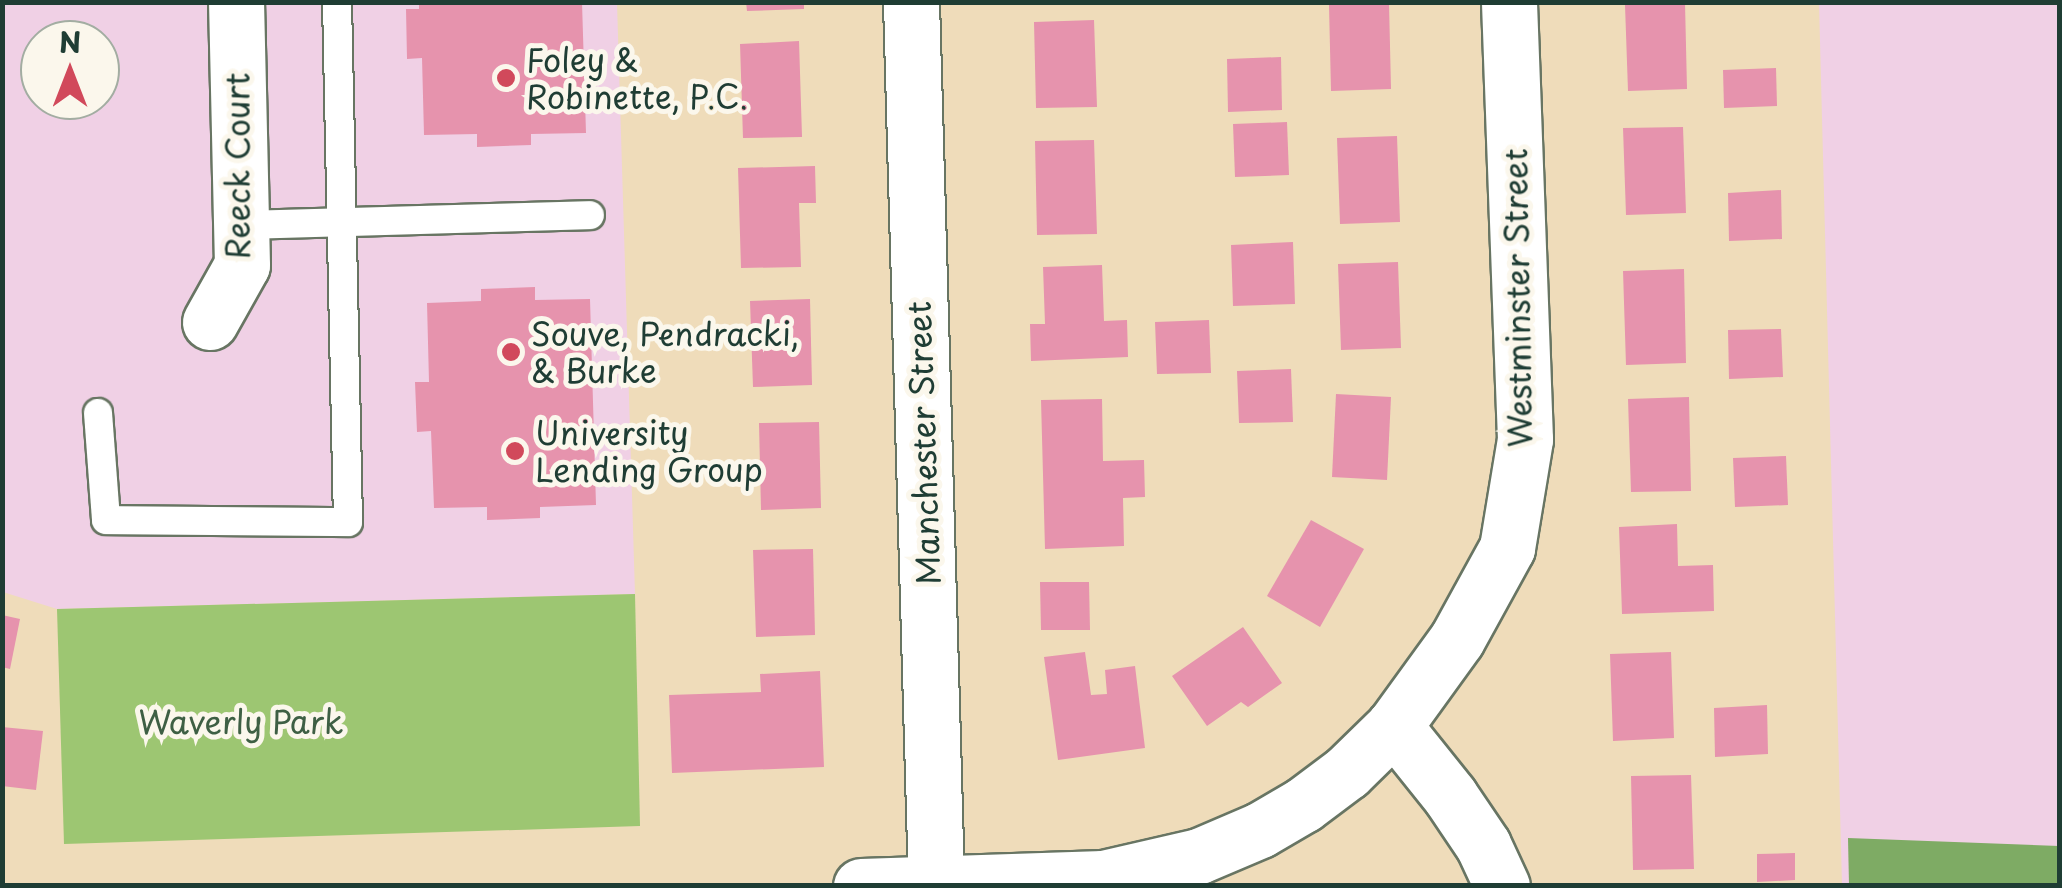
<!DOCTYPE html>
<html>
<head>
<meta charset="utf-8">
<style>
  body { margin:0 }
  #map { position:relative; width:2062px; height:888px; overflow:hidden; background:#efdcba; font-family:"Playpen Sans",sans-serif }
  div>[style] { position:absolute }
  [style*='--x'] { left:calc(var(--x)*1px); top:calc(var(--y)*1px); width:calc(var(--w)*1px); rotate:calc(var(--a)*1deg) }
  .built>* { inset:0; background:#f0d0e5 }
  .green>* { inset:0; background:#9dc672 }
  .forest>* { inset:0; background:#7eab64 }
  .building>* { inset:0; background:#e693ad }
  .roads { filter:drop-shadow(2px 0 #687563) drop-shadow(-2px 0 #687563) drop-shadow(0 2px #687563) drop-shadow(0 -2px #687563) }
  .lane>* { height:28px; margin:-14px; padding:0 14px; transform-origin:14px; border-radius:14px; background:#fff }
  .street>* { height:55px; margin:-27.5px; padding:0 27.5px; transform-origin:27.5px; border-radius:27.5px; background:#fff }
  .dots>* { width:28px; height:28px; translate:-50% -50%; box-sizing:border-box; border:5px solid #fbf7ec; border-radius:50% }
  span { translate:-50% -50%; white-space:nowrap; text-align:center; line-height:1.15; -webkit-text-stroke:10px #fbf7ec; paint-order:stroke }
  .poi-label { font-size:32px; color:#1f3d34 }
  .left { translate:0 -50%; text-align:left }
  .street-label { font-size:32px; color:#1f3d34 }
  .park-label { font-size:32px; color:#3e5f44 }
  .frame { position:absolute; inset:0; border:5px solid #1f3d34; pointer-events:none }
  .north { position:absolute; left:20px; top:20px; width:100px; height:100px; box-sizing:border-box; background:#fbf7ec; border:2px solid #a3ada2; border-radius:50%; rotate:0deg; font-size:28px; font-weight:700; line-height:40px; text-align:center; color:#1f3d34 }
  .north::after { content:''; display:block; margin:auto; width:35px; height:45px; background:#d1495b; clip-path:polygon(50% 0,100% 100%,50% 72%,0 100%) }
</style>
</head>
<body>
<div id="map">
  <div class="built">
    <i style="clip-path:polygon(evenodd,3px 3px,617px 3px,635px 594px,57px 609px,3px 592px,3px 3px,40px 40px,100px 40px,100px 100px,40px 100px,40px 40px)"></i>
    <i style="clip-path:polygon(1819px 3px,2059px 3px,2059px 885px,1842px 885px)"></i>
  </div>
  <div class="green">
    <i style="clip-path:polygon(635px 594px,640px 826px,64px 844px,57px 609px)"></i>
  </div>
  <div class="forest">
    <i style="clip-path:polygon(1848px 838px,2059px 846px,2059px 885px,1849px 885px)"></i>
  </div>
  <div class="building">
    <i style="clip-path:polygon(419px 2px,582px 2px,586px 133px,531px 134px,531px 145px,477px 147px,477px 134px,424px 135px,422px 58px,407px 59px,406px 9px,419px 9px)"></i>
    <i style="clip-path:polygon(746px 2px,804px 2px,804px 9px,747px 11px)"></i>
    <i style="clip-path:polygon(1389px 3px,1391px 89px,1331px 91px,1329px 5px)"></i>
    <i style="clip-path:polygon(1685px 3px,1687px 89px,1628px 91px,1625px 5px)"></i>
    <i style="clip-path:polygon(1094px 20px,1097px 107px,1036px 108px,1034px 22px)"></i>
    <i style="clip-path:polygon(799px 41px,802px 137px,743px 138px,740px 44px)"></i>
    <i style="clip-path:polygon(1281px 57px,1282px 110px,1228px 112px,1227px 59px)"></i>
    <i style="clip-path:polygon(1776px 68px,1777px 106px,1724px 108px,1723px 70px)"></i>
    <i style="clip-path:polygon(1287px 122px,1289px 175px,1235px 177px,1233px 124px)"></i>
    <i style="clip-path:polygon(1683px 127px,1686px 213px,1626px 215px,1623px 128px)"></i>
    <i style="clip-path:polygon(1397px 136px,1400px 222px,1340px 224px,1337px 138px)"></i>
    <i style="clip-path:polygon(1094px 140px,1097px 234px,1037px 235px,1035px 141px)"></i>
    <i style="clip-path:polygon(815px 166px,816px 203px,799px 203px,801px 267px,741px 268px,738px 168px)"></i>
    <i style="clip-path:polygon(1781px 190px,1782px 239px,1729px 241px,1728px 193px)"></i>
    <i style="clip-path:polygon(1293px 242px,1295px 304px,1233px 306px,1231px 245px)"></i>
    <i style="clip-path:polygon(1398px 262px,1401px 348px,1341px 350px,1338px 264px)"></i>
    <i style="clip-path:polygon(1102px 265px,1104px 321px,1127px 320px,1128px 357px,1031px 361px,1030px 324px,1045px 324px,1043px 267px)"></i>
    <i style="clip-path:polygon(1684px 269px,1686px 363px,1626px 365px,1623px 271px)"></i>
    <i style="clip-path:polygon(535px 287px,535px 300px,590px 299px,596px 505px,540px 507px,540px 518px,487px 520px,487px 507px,434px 508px,431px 431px,417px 432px,415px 382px,429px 382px,427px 303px,481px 301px,481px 289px)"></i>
    <i style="clip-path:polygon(810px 299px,812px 385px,753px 387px,750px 301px)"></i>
    <i style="clip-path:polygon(1209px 320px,1211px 373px,1157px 374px,1155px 322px)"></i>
    <i style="clip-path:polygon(1781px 329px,1783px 377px,1729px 379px,1728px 330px)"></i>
    <i style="clip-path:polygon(1291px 369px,1293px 422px,1239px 423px,1237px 371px)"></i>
    <i style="clip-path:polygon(1336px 394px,1391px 397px,1387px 480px,1332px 477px)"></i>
    <i style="clip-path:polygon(1689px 397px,1691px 491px,1631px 492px,1628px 399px)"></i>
    <i style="clip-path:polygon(1102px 399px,1103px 461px,1144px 460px,1145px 497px,1123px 498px,1124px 546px,1045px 549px,1041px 400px)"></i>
    <i style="clip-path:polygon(819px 422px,821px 508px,761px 510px,759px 423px)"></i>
    <i style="clip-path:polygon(1786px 456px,1788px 505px,1735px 507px,1733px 458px)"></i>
    <i style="clip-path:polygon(1311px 520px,1364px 549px,1320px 627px,1267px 596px)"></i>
    <i style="clip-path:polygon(1677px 524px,1678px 566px,1713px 565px,1714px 611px,1622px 614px,1619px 527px)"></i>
    <i style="clip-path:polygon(813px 549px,815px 635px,756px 637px,753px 550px)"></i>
    <i style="clip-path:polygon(1040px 582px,1089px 582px,1090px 630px,1041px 630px)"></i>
    <i style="clip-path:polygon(2px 615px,20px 619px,10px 669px,2px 667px)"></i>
    <i style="clip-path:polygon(1243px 627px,1282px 683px,1248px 707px,1241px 702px,1207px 726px,1172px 676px)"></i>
    <i style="clip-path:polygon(1085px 652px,1091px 695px,1107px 694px,1105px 670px,1135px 666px,1145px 748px,1058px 760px,1044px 657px)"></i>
    <i style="clip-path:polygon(1671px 652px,1674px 738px,1613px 741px,1610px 654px)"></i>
    <i style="clip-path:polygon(820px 671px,824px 767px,672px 773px,669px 695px,761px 692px,760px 674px)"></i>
    <i style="clip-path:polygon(1767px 705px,1768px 754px,1715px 757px,1714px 708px)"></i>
    <i style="clip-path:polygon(2px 727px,43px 731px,36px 790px,2px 786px)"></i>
    <i style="clip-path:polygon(1691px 775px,1694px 869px,1633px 870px,1631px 776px)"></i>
    <i style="clip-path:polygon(1795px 853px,1795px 880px,1757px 882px,1757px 854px)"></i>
  </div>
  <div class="roads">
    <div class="lane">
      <i style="--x:241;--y:225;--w:349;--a:-1.6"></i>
      <i style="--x:98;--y:413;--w:107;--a:85.7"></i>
      <i style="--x:106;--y:520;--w:242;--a:0.5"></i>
      <i style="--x:348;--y:522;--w:520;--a:-91.21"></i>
    </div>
    <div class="street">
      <i style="--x:911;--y:2;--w:881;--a:88.37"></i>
      <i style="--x:210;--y:322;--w:65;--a:-60.7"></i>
      <i style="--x:242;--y:265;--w:263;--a:-91.3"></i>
      <i style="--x:861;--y:886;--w:242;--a:-1.9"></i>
      <i style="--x:1103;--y:878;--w:98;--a:-12.9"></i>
      <i style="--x:1199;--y:856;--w:66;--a:-23.1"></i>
      <i style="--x:1260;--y:830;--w:50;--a:-30.2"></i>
      <i style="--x:1303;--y:805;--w:55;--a:-36.9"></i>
      <i style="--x:1347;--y:772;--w:66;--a:-44.4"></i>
      <i style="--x:1502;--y:886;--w:45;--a:-114.9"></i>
      <i style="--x:1483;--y:845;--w:59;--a:-124"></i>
      <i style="--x:1450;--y:796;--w:90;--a:-128.7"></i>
      <i style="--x:1394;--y:726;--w:107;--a:-54.1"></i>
      <i style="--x:1457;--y:639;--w:104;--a:-61.2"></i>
      <i style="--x:1507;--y:548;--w:110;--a:-80.6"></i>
      <i style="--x:1525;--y:439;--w:437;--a:-92.1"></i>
    </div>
  </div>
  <div class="dots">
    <i style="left:506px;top:78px;background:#d1495b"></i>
    <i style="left:511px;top:352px;background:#d1495b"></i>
    <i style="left:515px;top:451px;background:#d1495b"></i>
  </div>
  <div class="poi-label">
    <span class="left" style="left:526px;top:78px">Foley &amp;<br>Robinette, P.C.</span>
    <span class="left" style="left:531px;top:352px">Souve, Pendracki,<br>&amp; Burke</span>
    <span class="left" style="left:535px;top:451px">University<br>Lending Group</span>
  </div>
  <div class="street-label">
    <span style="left:237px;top:166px;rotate:-90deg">Reeck Court</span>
    <span style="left:1517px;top:298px;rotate:-91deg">Westminster Street</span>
    <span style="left:923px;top:443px;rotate:-92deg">Manchester Street</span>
  </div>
  <div class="park-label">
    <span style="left:241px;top:721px">Waverly Park</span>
  </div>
  <div class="frame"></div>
  <div class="north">N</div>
</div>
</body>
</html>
